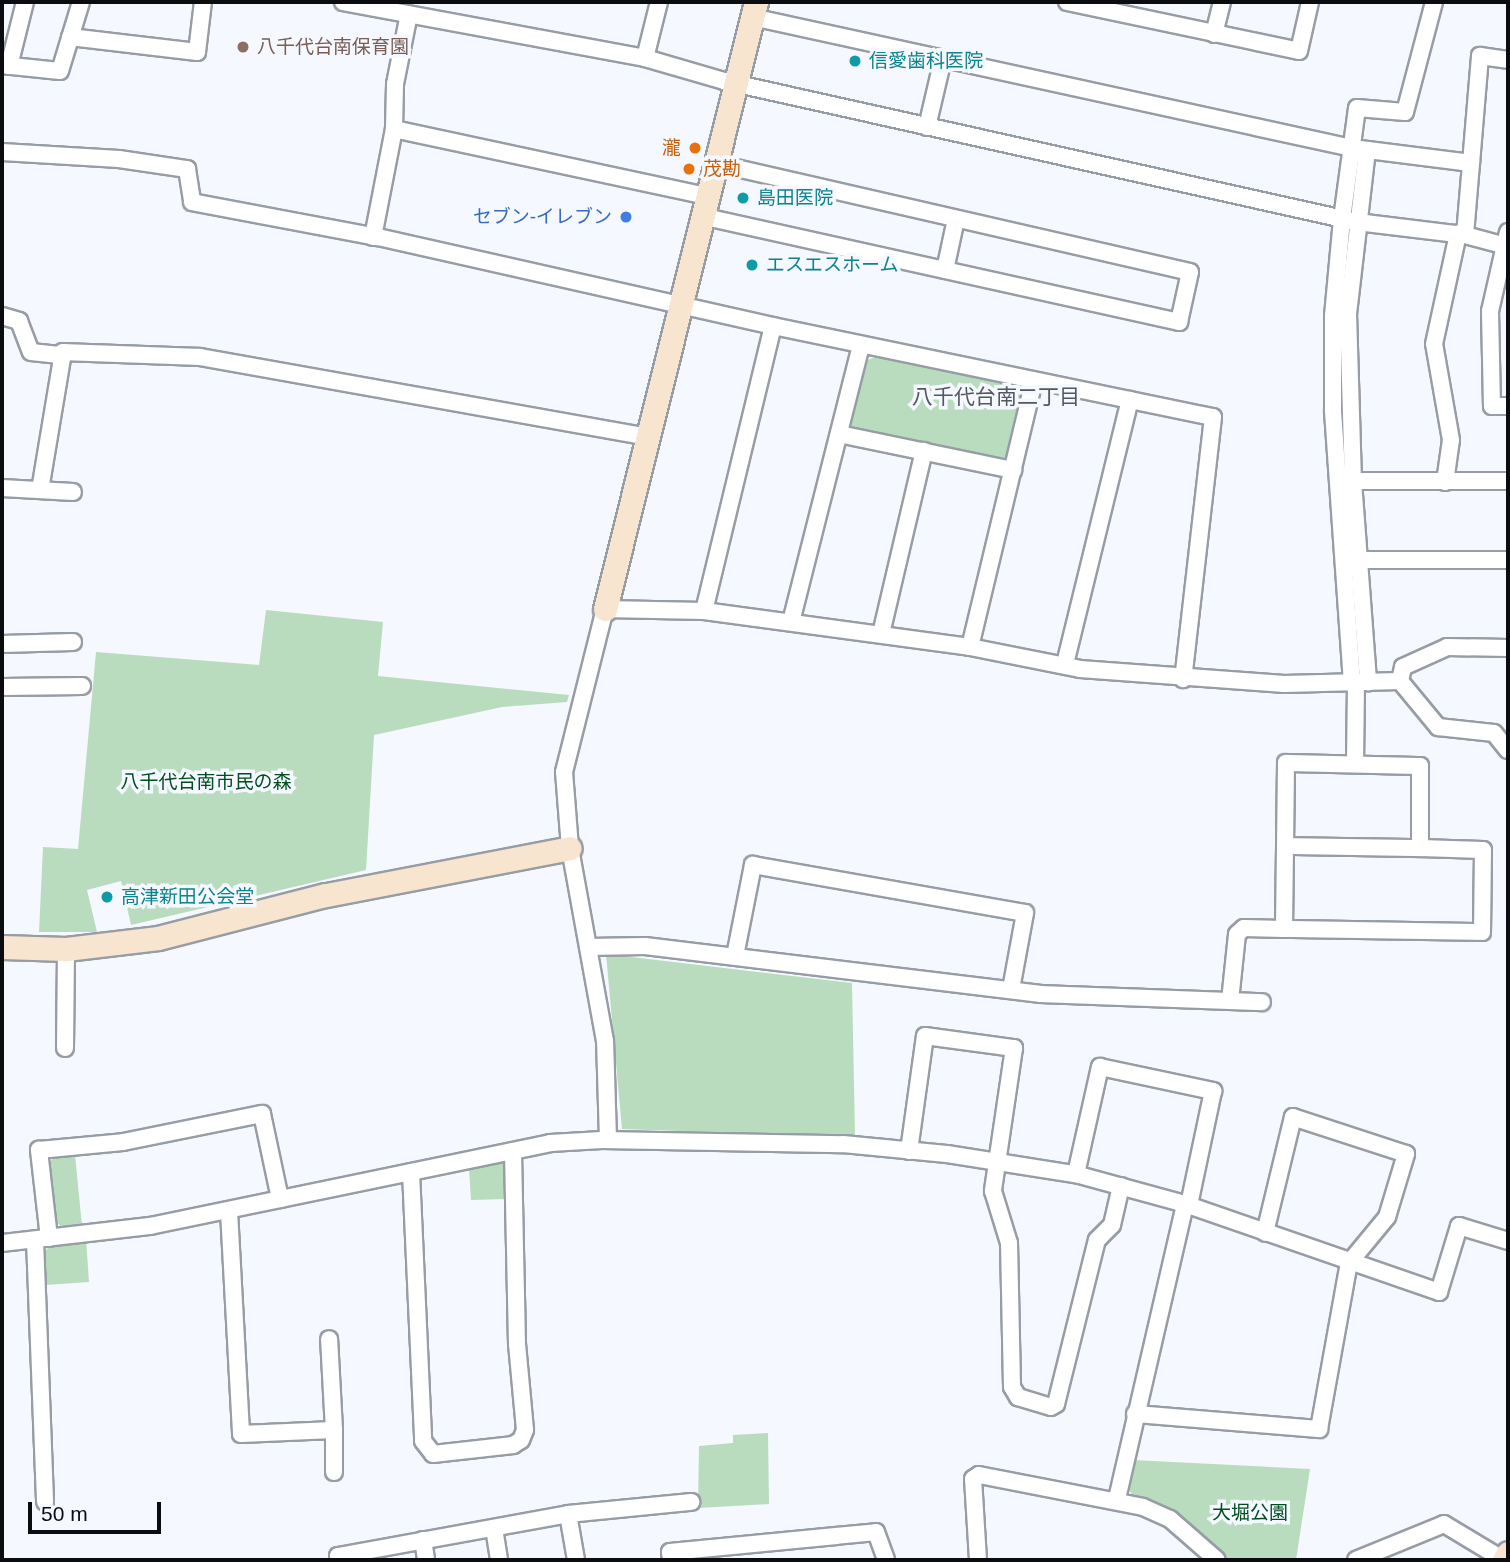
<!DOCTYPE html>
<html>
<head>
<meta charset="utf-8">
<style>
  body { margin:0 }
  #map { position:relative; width:1510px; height:1562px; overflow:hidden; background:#f5f8fe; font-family:Helvetica,"Noto Sans JP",sans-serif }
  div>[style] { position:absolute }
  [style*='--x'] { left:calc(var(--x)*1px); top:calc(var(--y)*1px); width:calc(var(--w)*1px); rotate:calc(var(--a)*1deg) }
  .green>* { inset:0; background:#b8dcbd }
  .roads { filter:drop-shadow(2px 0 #979da5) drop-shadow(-2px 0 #979da5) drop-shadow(0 2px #979da5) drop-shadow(0 -2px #979da5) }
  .street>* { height:16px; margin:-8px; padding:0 8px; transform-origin:8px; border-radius:8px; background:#fff }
  .secondary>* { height:23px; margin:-11.5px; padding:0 11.5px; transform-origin:11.5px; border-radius:11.5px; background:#f7e5d0 }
  .dots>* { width:19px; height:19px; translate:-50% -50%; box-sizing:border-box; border:4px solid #f5f8fe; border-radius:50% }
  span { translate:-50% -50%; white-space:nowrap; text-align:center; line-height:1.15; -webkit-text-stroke:7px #f5f8fe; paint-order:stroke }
  .education-label { font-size:19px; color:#785e54 }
  .left { translate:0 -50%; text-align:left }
  .culture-label { font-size:19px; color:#0d838f }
  .food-label { font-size:19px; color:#c56008 }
  .right { translate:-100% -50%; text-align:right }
  .shop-label { font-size:19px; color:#366cbe }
  .park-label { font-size:19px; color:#004e1e }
  .neighbourhood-label { font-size:21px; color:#53585f }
  .frame { position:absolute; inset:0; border:4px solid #0a0c0f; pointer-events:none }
  .scale { position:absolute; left:28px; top:1502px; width:133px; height:32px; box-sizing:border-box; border:4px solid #0a0c0f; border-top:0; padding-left:9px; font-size:21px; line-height:24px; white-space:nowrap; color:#0a0c0f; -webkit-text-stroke:5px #f5f8fe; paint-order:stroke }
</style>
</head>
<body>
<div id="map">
  <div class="green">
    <i style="clip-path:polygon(875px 357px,1018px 386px,1023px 394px,1008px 455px,1001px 461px,854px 429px,848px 423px,863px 362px)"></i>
    <i style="clip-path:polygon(266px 610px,383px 622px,378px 676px,569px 695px,567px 702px,502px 707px,374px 735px,366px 870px,131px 925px,121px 881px,87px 890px,97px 932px,39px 932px,43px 847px,78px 849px,96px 652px,259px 665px)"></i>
    <i style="clip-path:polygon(606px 954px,852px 983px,855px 1137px,622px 1129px)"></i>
    <i style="clip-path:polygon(75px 1155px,82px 1226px,62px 1228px,56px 1221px,49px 1163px,54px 1157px)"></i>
    <i style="clip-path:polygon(498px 1160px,507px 1167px,507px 1199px,471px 1200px,469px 1168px)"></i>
    <i style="clip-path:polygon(86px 1239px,89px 1282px,45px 1285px,44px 1253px,51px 1244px)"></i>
    <i style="clip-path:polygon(768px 1433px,769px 1504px,698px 1508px,699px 1446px,733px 1443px,733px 1435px)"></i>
    <i style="clip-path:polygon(1133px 1460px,1310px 1469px,1296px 1560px,1229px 1560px,1185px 1520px,1132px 1494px,1127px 1488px)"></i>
  </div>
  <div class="roads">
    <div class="street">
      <i style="--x:343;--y:2;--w:307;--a:10.5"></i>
      <i style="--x:645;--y:58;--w:82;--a:16.2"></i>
      <i style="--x:724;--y:81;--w:649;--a:12.56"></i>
      <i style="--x:1357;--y:222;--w:109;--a:6.9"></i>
      <i style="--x:1465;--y:235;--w:42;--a:15"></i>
      <i style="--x:1067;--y:2;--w:237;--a:11.9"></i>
      <i style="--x:1299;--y:51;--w:50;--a:-77.3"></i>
      <i style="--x:752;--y:17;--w:614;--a:12.32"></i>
      <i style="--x:1352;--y:148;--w:120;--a:7.2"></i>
      <i style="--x:1214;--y:34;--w:33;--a:-76"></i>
      <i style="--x:70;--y:37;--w:128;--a:6.7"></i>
      <i style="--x:197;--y:52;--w:50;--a:-83.2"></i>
      <i style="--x:645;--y:58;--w:58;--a:-76"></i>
      <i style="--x:2;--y:65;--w:58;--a:5.9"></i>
      <i style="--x:60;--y:71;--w:72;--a:-73.1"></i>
      <i style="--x:9;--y:66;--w:66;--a:-76"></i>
      <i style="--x:927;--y:127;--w:70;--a:-76.8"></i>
      <i style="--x:394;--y:129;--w:320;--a:12.1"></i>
      <i style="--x:1367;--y:150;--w:164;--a:96.6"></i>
      <i style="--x:1348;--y:313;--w:168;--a:88.3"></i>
      <i style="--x:1353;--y:481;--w:202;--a:85.7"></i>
      <i style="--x:2;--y:152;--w:117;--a:3.4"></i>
      <i style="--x:119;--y:159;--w:69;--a:8.4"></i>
      <i style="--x:187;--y:169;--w:33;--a:81"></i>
      <i style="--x:192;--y:202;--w:189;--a:10.7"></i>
      <i style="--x:378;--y:237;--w:405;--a:12.7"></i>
      <i style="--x:773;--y:326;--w:449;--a:11.7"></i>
      <i style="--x:1213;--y:417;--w:264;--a:96.5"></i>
      <i style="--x:701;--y:216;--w:490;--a:12.5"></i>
      <i style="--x:1179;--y:322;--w:51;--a:-77.6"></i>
      <i style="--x:1190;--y:272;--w:488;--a:-167.1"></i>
      <i style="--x:1508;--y:232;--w:81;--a:102.8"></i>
      <i style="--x:1490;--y:311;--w:95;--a:88.8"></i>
      <i style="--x:1492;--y:406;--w:16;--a:0"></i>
      <i style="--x:1465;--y:235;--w:180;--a:-85.2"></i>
      <i style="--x:1480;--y:56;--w:28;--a:8"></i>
      <i style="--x:373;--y:237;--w:110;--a:-79"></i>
      <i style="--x:394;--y:129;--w:45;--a:-88.7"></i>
      <i style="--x:395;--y:84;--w:71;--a:-78.7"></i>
      <i style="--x:945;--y:270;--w:52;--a:-77.8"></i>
      <i style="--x:2;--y:316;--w:18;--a:16"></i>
      <i style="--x:19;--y:321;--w:33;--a:69"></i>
      <i style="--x:31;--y:352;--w:31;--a:6"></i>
      <i style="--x:839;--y:434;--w:178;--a:11.7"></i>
      <i style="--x:1353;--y:481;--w:155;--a:0"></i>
      <i style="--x:1445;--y:482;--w:42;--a:-81.9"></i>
      <i style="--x:1451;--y:440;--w:97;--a:-100"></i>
      <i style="--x:1434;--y:344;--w:113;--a:-77.7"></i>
      <i style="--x:2;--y:488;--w:71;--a:3.2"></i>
      <i style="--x:40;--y:490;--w:140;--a:-80.5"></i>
      <i style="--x:63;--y:352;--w:137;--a:2.1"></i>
      <i style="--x:200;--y:357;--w:454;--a:10.1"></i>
      <i style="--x:1350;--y:560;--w:158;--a:0"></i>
      <i style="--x:704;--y:611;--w:293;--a:-76.4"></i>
      <i style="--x:791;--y:622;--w:286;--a:-75.8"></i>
      <i style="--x:881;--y:634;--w:188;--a:-76.8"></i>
      <i style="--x:2;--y:644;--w:71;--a:-1.6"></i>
      <i style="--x:970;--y:647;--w:274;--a:-76.5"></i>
      <i style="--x:1065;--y:664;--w:272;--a:-76.2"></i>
      <i style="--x:1400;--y:681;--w:60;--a:50.4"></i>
      <i style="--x:1438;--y:727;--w:56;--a:6.1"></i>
      <i style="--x:1494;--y:733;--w:22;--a:51"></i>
      <i style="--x:1352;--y:683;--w:274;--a:-94"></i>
      <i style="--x:1333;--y:410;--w:94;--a:-90"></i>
      <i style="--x:1333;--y:316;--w:97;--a:-84.7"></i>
      <i style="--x:1342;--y:219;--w:112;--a:-82.3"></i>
      <i style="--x:1357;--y:108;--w:48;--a:4.8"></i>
      <i style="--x:1405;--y:112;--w:114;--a:-75.2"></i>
      <i style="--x:2;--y:687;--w:80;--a:-0.7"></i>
      <i style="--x:1286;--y:763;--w:134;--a:1.3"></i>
      <i style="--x:1420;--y:766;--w:82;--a:90"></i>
      <i style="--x:1420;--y:848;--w:63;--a:1.8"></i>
      <i style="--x:1483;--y:850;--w:82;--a:90.7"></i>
      <i style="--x:1482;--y:932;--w:198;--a:-179.1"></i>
      <i style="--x:1284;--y:929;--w:166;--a:-89.3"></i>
      <i style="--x:1355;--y:764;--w:81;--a:-89.3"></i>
      <i style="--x:1286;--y:846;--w:134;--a:0.9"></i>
      <i style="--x:588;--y:947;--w:57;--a:-1"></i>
      <i style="--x:645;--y:946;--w:399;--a:6.9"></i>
      <i style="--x:1041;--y:994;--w:221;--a:2.1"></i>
      <i style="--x:735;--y:956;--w:93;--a:-78.8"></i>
      <i style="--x:753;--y:865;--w:276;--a:10"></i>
      <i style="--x:1025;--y:913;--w:77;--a:100.4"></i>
      <i style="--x:1230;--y:1001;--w:67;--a:-84"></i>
      <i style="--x:1237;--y:934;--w:9;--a:-41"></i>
      <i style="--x:1244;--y:928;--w:40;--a:1.4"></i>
      <i style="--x:65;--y:1048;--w:99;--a:-89.4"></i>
      <i style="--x:608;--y:1140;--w:99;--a:-91.7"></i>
      <i style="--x:605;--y:1041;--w:196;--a:-100.3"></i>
      <i style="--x:570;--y:848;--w:76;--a:-94.5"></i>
      <i style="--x:564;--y:772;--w:168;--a:-75.9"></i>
      <i style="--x:605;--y:609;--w:99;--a:1.2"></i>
      <i style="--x:704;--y:611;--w:268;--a:7.7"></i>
      <i style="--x:970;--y:647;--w:112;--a:11.3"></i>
      <i style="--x:1080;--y:669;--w:205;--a:4.2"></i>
      <i style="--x:1284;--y:684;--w:116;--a:-1.5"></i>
      <i style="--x:1400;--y:681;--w:14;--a:-78"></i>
      <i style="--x:1403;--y:667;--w:48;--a:-24.4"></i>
      <i style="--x:1447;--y:647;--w:61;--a:0.9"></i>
      <i style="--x:909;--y:1151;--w:116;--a:-82.1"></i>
      <i style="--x:925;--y:1036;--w:90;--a:7.7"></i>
      <i style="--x:1014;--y:1048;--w:145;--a:98.4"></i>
      <i style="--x:993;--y:1191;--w:54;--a:72.9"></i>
      <i style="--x:1009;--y:1243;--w:144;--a:88.8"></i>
      <i style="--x:1012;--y:1387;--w:12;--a:59"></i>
      <i style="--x:1018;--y:1397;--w:34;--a:17"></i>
      <i style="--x:1051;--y:1407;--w:6;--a:-31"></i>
      <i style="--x:1056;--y:1404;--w:169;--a:-76"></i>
      <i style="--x:1097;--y:1240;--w:21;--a:-45"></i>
      <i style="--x:1112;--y:1225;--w:40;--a:-77"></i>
      <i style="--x:411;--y:1172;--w:269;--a:87.4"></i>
      <i style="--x:423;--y:1441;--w:16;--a:52"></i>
      <i style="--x:433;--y:1454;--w:81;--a:-6.4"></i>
      <i style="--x:513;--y:1445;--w:9;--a:-32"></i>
      <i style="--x:521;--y:1440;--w:11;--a:-68"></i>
      <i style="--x:525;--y:1430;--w:86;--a:-95.3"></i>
      <i style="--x:517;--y:1344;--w:193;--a:-91.2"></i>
      <i style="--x:1076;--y:1174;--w:110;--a:-77.4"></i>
      <i style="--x:1100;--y:1067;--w:116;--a:12"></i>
      <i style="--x:1213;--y:1091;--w:116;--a:101.9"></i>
      <i style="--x:229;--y:1211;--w:223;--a:86.9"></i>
      <i style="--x:241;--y:1434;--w:93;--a:-2.5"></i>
      <i style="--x:334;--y:1430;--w:91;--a:-93.1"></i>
      <i style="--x:49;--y:1238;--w:89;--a:-96.5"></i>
      <i style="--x:39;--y:1150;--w:84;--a:-5.4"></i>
      <i style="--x:123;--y:1142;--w:142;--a:-11.4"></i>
      <i style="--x:262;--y:1114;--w:87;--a:78"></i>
      <i style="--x:35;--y:1240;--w:262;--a:87.8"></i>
      <i style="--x:2;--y:1243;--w:149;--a:-6.6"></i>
      <i style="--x:150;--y:1226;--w:409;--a:-11.7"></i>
      <i style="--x:550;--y:1143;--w:52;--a:-3.3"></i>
      <i style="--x:602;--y:1140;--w:241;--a:1"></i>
      <i style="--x:843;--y:1144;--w:104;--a:5.5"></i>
      <i style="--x:947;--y:1154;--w:134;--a:9"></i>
      <i style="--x:1079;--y:1175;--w:110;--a:15.3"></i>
      <i style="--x:1185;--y:1204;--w:269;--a:19.1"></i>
      <i style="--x:1439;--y:1292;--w:69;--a:-73.1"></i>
      <i style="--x:1459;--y:1226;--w:51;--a:17"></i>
      <i style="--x:1135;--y:1414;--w:185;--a:4.7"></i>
      <i style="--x:1319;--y:1429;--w:169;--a:-79.8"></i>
      <i style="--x:1349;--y:1263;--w:60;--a:-50.4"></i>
      <i style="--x:1387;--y:1217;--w:66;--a:-73.2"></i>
      <i style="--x:1406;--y:1154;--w:119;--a:-161.9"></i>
      <i style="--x:1293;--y:1117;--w:119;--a:103.6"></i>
      <i style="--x:334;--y:1430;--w:42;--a:90"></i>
      <i style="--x:1117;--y:1499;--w:303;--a:-77"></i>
      <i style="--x:568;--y:1514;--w:47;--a:80.1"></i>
      <i style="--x:494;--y:1528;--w:32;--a:81"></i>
      <i style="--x:423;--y:1540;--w:20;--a:81"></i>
      <i style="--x:339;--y:1560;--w:4;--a:-104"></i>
      <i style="--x:338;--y:1556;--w:234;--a:-10.3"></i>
      <i style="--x:568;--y:1514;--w:124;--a:-5.6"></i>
      <i style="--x:671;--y:1560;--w:8;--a:-97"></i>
      <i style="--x:670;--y:1552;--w:207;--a:-5.5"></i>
      <i style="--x:876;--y:1532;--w:30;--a:70"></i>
      <i style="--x:978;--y:1560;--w:81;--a:-93.5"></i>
      <i style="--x:973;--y:1479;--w:7;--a:-34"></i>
      <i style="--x:979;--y:1475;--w:167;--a:11"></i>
      <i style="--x:1143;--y:1507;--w:30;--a:24"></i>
      <i style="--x:1170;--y:1519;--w:62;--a:41.1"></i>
      <i style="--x:1356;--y:1560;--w:95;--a:-22.2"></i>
      <i style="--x:1444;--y:1524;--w:70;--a:31"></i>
    </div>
    <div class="secondary">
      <i style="--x:605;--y:609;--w:625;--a:-76.03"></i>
      <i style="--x:2;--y:947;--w:64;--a:1.8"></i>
      <i style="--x:66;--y:949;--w:93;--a:-6.8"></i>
      <i style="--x:158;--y:938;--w:173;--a:-14.4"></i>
      <i style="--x:326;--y:895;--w:248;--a:-10.9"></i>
      <i style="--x:1504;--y:1560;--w:8;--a:-60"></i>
    </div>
  </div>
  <div class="dots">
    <i style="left:243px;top:47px;background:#8d6e63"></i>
    <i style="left:855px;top:61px;background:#0f9aa8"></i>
    <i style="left:695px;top:148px;background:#e8710a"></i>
    <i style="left:689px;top:169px;background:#e8710a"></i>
    <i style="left:743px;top:198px;background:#0f9aa8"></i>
    <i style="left:626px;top:217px;background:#3f7fe0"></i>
    <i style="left:752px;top:265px;background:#0f9aa8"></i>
    <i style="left:107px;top:897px;background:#0f9aa8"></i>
  </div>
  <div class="education-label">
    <span class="left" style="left:257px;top:47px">八千代台南保育園</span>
  </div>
  <div class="culture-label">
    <span class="left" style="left:869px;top:61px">信愛歯科医院</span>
    <span class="left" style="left:757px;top:198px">島田医院</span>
    <span class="left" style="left:766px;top:265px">エスエスホーム</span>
    <span class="left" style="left:121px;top:897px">高津新田公会堂</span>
  </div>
  <div class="food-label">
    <span class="right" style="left:681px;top:148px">瀧</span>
    <span class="left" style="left:703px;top:169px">茂勘</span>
  </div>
  <div class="shop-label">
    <span class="right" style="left:612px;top:217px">セブン-イレブン</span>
  </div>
  <div class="park-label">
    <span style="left:206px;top:782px">八千代台南市民の森</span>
    <span style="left:1250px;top:1513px">大堀公園</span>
  </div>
  <div class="neighbourhood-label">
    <span style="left:996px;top:397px">八千代台南二丁目</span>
  </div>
  <div class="frame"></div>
  <div class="scale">50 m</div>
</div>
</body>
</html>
